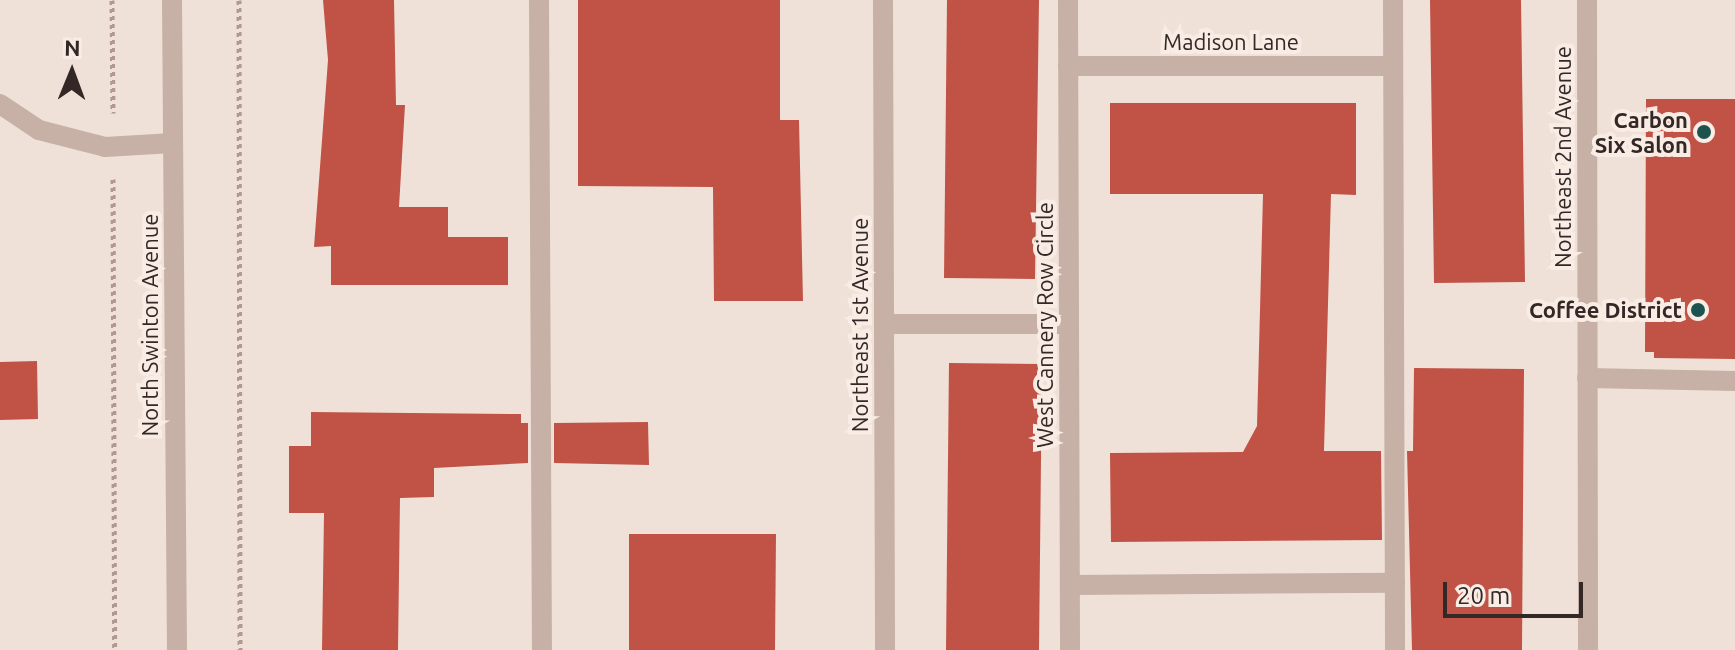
<!DOCTYPE html>
<html>
<head>
<meta charset="utf-8">
<style>
  body { margin:0 }
  #map { position:relative; width:1735px; height:650px; overflow:hidden; background:#f0e1d8; font-family:Ubuntu,sans-serif }
  div>[style] { position:absolute }
  [style*='--x'] { left:calc(var(--x)*1px); top:calc(var(--y)*1px); width:calc(var(--w)*1px); rotate:calc(var(--a)*1deg) }
  .building>* { inset:0; background:#c05246 }
  .path>* { height:5px; margin-top:-2.5px; transform-origin:0; background:repeating-linear-gradient(90deg,#b29990 0 4px,transparent 0 8px) }
  .service>* { height:20px; margin:-10px; padding:0 10px; transform-origin:10px; border-radius:10px; background:#c7b0a5 }
  .minor>* { height:20px; margin:-10px; padding:0 10px; transform-origin:10px; border-radius:10px; background:#c7b0a5 }
  .tertiary>* { height:20px; margin:-10px; padding:0 10px; transform-origin:10px; border-radius:10px; background:#c7b0a5 }
  .dots>* { width:22px; height:22px; translate:-50% -50%; box-sizing:border-box; border:4px solid #f8ece4; border-radius:50% }
  span { translate:-50% -50%; white-space:nowrap; text-align:center; line-height:1.15; -webkit-text-stroke:8px #f8ece4; paint-order:stroke }
  .street-label { font-size:22px; color:#332826 }
  .poi-label { font-size:22px; color:#332826; font-weight:700 }
  .right { translate:-100% -50%; text-align:right }
  .north { position:absolute; left:32px; top:32px; width:80px; height:80px; -webkit-text-stroke:6px #f8ece4; paint-order:stroke; rotate:1deg; font-size:22px; font-weight:700; line-height:32px; text-align:center; color:#332826 }
  .north::after { content:''; display:block; margin:auto; width:28px; height:36px; background:#332826; clip-path:polygon(50% 0,100% 100%,50% 72%,0 100%) }
  .scale { position:absolute; left:1443px; top:582px; width:140px; height:36px; box-sizing:border-box; border:4px solid #332826; border-top:0; padding-left:10px; font-size:24px; line-height:28px; white-space:nowrap; color:#332826; -webkit-text-stroke:6px #f8ece4; paint-order:stroke }
</style>
</head>
<body>
<div id="map">
  <div class="building">
    <i style="clip-path:polygon(323px 0,394px 0,396px 105px,405px 105px,399px 207px,448px 207px,448px 237px,508px 237px,508px 285px,331px 285px,331px 246px,314px 247px,328px 60px)"></i>
    <i style="clip-path:polygon(578px 0,780px 0,780px 120px,799px 120px,803px 301px,714px 301px,713px 187px,578px 186px)"></i>
    <i style="clip-path:polygon(947px 0,1039px 0,1035px 279px,944px 278px)"></i>
    <i style="clip-path:polygon(1430px 0,1521px 0,1525px 282px,1434px 283px)"></i>
    <i style="clip-path:polygon(1646px 99px,1735px 99px,1735px 359px,1654px 358px,1654px 352px,1645px 352px)"></i>
    <i style="clip-path:polygon(1110px 103px,1356px 103px,1356px 195px,1331px 194px,1324px 451px,1381px 451px,1382px 540px,1111px 542px,1110px 453px,1243px 452px,1257px 426px,1263px 194px,1110px 194px)"></i>
    <i style="clip-path:polygon(37px 361px,38px 419px,0 420px,0 362px)"></i>
    <i style="clip-path:polygon(949px 363px,1042px 364px,1039px 650px,946px 650px)"></i>
    <i style="clip-path:polygon(1414px 368px,1524px 369px,1522px 650px,1412px 650px,1407px 451px,1413px 451px)"></i>
    <i style="clip-path:polygon(311px 412px,521px 414px,521px 423px,528px 423px,528px 463px,434px 468px,434px 497px,400px 498px,398px 650px,322px 650px,324px 513px,289px 513px,289px 446px,311px 446px)"></i>
    <i style="clip-path:polygon(648px 422px,649px 465px,554px 463px,554px 423px)"></i>
    <i style="clip-path:polygon(629px 534px,776px 534px,775px 650px,629px 650px)"></i>
  </div>
  <div class="path">
    <i style="--x:112;--y:0;--w:113;--a:89.5"></i>
    <i style="--x:239;--y:0;--w:650;--a:89.91"></i>
    <i style="--x:113;--y:179;--w:471;--a:89.8"></i>
  </div>
  <div class="service">
    <i style="--x:539;--y:0;--w:650;--a:89.74"></i>
    <i style="--x:1068;--y:0;--w:650;--a:89.82"></i>
    <i style="--x:1393;--y:0;--w:650;--a:89.82"></i>
    <i style="--x:1068;--y:66;--w:325;--a:0"></i>
    <i style="--x:0;--y:104;--w:47;--a:33.7"></i>
    <i style="--x:39;--y:130;--w:68;--a:14.4"></i>
    <i style="--x:105;--y:147;--w:68;--a:-3.4"></i>
    <i style="--x:884;--y:324;--w:185;--a:0"></i>
    <i style="--x:1587;--y:378;--w:148;--a:1.2"></i>
    <i style="--x:1070;--y:585;--w:325;--a:-0.4"></i>
  </div>
  <div class="minor">
    <i style="--x:172;--y:0;--w:650;--a:89.56"></i>
    <i style="--x:883;--y:0;--w:650;--a:89.82"></i>
  </div>
  <div class="tertiary">
    <i style="--x:1587;--y:0;--w:650;--a:89.91"></i>
  </div>
  <div class="dots">
    <i style="left:1704px;top:132px;background:#1e524e"></i>
    <i style="left:1698px;top:310px;background:#1e524e"></i>
  </div>
  <div class="street-label">
    <span style="left:1231px;top:42px">Madison Lane</span>
    <span style="left:1563px;top:157px;rotate:-90deg">Northeast 2nd Avenue</span>
    <span style="left:150px;top:325px;rotate:-90deg">North Swinton Avenue</span>
    <span style="left:860px;top:325px;rotate:-90deg">Northeast 1st Avenue</span>
    <span style="left:1045px;top:325px;rotate:-90deg">West Cannery Row Circle</span>
  </div>
  <div class="poi-label">
    <span class="right" style="left:1688px;top:132px">Carbon<br>Six Salon</span>
    <span class="right" style="left:1682px;top:310px">Coffee District</span>
  </div>
  <div class="north">N</div>
  <div class="scale">20 m</div>
</div>
</body>
</html>
